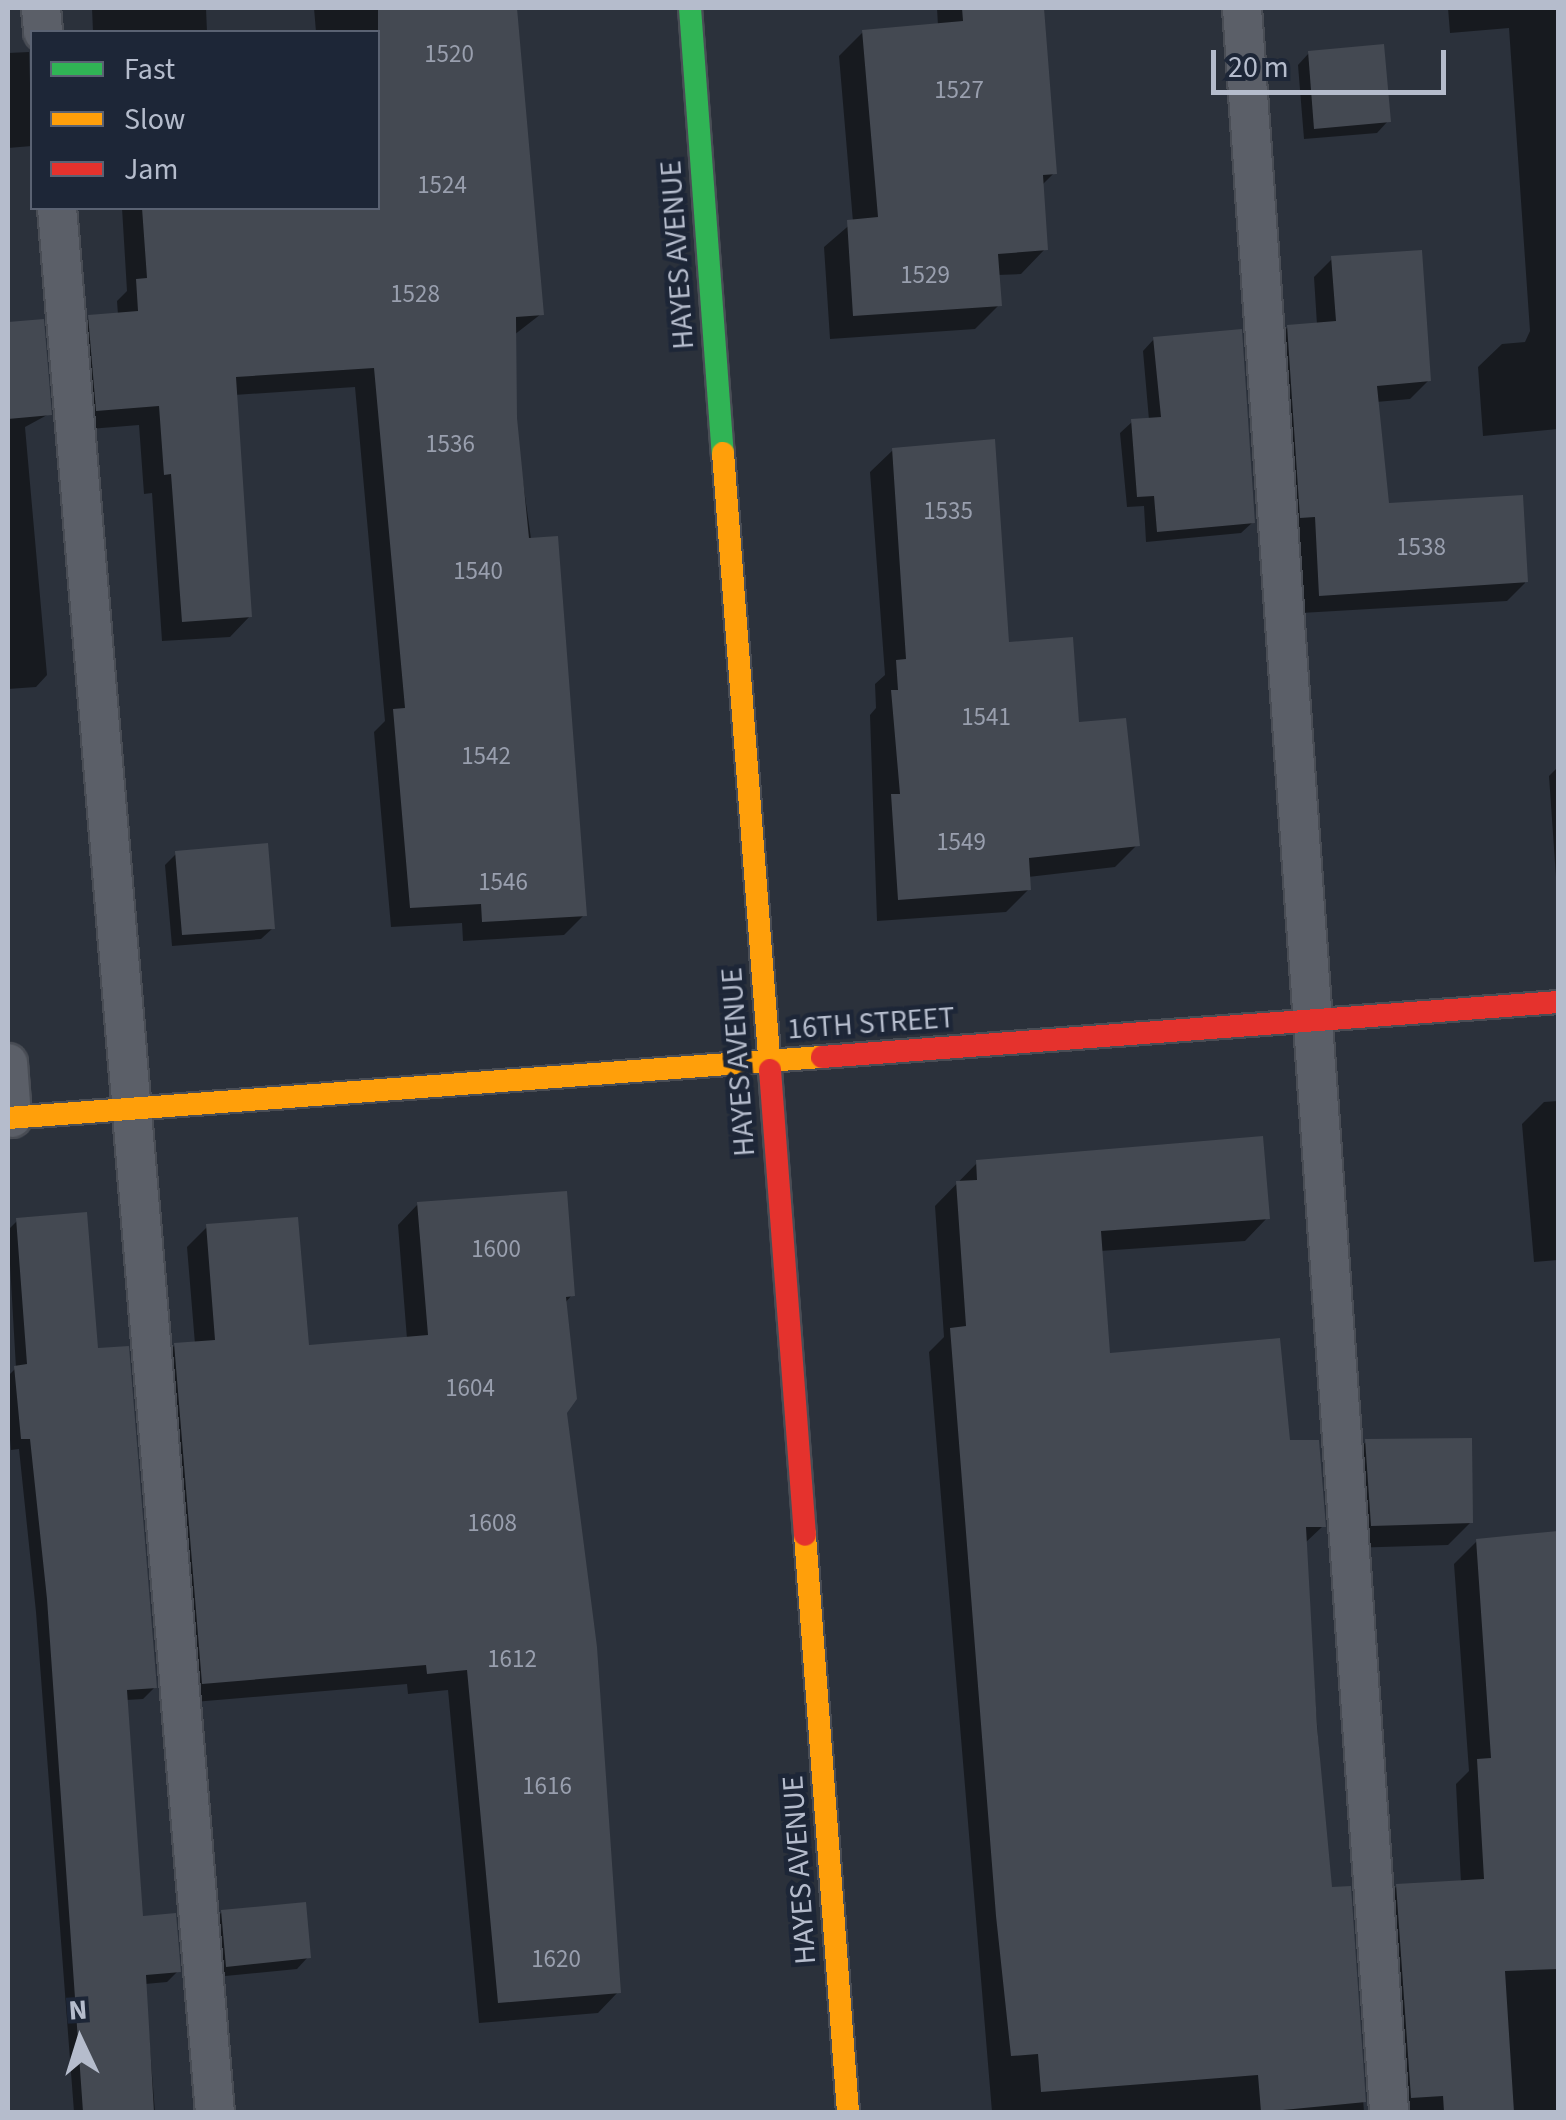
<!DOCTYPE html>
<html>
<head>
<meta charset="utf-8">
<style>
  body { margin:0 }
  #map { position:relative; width:1566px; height:2120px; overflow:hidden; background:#2b313b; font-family:"Source Sans 3",sans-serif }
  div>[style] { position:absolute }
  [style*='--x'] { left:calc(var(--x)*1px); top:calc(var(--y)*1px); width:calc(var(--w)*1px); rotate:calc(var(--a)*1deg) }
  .shadow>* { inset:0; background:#0007 }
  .building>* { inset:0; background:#444952 }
  .roads { filter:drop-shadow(2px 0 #494d55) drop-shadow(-2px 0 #494d55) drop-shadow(0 2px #494d55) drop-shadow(0 -2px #494d55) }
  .lane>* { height:38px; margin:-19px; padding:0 19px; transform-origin:19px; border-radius:19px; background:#5b5f68 }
  .fast>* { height:22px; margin:-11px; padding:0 11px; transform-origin:11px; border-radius:11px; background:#30b455 }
  .slow>* { height:22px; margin:-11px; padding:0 11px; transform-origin:11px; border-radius:11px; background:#ff9f0a }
  .jam>* { height:22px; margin:-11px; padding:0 11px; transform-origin:11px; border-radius:11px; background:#e5322d }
  span { translate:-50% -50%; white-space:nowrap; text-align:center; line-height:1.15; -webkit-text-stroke:9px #1d2637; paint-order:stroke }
  .number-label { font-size:25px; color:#999fae }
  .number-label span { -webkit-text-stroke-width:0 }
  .street-label { font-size:30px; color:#b5bccc }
  .frame { position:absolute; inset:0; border:10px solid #b5bccc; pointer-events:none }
  .legend { position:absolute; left:30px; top:30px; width:350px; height:180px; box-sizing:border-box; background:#1d2637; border:2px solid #5a6273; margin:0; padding:12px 18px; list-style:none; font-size:30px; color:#b5bccc }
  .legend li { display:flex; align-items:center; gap:20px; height:50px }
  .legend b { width:50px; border:2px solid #5a6273 }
  .north { position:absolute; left:30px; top:1990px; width:100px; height:100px; -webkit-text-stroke:8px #1d2637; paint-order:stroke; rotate:356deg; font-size:28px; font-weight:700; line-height:40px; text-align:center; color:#b5bccc }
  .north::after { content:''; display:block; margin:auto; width:35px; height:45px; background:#b5bccc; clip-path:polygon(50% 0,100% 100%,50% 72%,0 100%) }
  .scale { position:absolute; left:1211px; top:50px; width:235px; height:45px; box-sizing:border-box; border:5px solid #b5bccc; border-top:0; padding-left:12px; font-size:30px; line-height:35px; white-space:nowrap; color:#b5bccc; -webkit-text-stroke:8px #1d2637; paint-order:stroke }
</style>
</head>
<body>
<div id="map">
  <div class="shadow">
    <i style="clip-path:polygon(92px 8px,206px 8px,207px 32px,93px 32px)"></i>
    <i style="clip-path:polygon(314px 8px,515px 8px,541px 314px,514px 335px,514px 418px,584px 915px,564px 935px,463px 941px,462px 923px,391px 927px,374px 732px,385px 721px,355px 387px,234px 395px,250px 616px,230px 637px,162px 641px,152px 493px,144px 494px,139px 425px,77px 430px,69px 338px,90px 318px,118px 315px,117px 301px,127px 291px,122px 208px,378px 208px,378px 32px,316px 32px)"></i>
    <i style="clip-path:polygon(937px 8px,1041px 8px,1054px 173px,1041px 186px,1045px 249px,1021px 274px,997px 275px,999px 305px,975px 329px,830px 339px,824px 247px,853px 222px,839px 56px,863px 32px,938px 26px)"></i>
    <i style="clip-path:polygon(1448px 8px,1558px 8px,1558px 429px,1483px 436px,1478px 367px,1502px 344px,1525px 342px,1530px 331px,1509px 28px,1450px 33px)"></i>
    <i style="clip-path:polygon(29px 52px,32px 146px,8px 148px,8px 53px)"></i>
    <i style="clip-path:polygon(1309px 53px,1388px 121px,1377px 133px,1304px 139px,1298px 65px)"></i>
    <i style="clip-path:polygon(1332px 259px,1429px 380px,1410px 399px,1376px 402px,1386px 506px,1520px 497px,1525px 583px,1507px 601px,1301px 613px,1269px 346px,1288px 327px,1317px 325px,1314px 277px)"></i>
    <i style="clip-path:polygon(41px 322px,49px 414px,25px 427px,47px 675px,36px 687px,8px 689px,8px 325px)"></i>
    <i style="clip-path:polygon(1154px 339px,1253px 522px,1241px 533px,1146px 542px,1144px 506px,1127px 507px,1120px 433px,1132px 422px,1149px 420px,1143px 351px)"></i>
    <i style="clip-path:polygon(893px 450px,1007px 645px,1137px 845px,1115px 867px,1028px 877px,1029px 889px,1006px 912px,877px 921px,870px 715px,876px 708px,875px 684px,885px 675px,870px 472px)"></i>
    <i style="clip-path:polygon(1558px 767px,1558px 876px,1556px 877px,1549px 776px)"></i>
    <i style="clip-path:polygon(177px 853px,273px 928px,261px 939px,172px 946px,165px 865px)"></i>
    <i style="clip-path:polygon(1558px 1101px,1558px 1260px,1534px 1262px,1522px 1124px,1544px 1102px)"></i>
    <i style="clip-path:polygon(977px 1163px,1267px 1218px,1245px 1241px,1100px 1251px,1107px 1356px,1288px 1443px,1323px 1526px,1304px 1544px,1329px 1890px,1348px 1889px,1364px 2112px,992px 2112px,929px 1352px,944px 1337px,935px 1206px)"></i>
    <i style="clip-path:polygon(418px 1204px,572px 1295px,564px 1304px,565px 1413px,618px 1992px,598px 2013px,479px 2023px,448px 1690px,408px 1694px,407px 1684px,182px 1703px,154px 1366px,175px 1345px,195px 1344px,187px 1247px,207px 1227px,307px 1347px,407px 1339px,398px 1225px)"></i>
    <i style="clip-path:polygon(17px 1221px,95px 1351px,155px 1687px,143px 1699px,126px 1700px,141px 1919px,178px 1971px,167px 1982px,145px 1984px,155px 2112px,74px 2112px,36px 1612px,19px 1449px,11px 1450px,8px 1418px,8px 1376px,16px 1368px,8px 1230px)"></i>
    <i style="clip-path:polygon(1366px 1442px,1471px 1522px,1448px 1545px,1348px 1548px,1342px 1465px)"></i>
    <i style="clip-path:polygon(1558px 1534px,1558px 2112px,1389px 2112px,1374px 1909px,1397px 1886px,1461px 1883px,1456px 1784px,1469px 1771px,1454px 1564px,1477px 1541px)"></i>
    <i style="clip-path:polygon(222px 1912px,308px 1957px,297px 1969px,215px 1977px,210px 1924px)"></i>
  </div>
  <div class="building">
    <i style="clip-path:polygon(378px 8px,517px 8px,544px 315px,516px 317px,517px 418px,529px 538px,558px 536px,587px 916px,482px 922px,481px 904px,410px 908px,393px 709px,405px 708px,374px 368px,236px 377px,252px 617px,182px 622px,171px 474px,164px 475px,159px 406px,96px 411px,88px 315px,138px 311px,136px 279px,147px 278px,142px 208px,378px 208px)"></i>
    <i style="clip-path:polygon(962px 8px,1044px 8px,1057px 174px,1043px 175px,1048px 250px,998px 254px,1002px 306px,853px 316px,847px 220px,878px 217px,862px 30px,963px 21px)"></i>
    <i style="clip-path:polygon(1384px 44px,1391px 122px,1314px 129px,1308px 51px)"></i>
    <i style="clip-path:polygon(1422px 250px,1431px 381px,1377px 386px,1389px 503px,1523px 495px,1528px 582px,1319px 596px,1315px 517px,1300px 518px,1287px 325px,1336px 321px,1331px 256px)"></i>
    <i style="clip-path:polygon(44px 319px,52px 415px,8px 419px,8px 322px)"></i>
    <i style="clip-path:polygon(1242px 329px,1255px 523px,1157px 532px,1154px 496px,1137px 497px,1131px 419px,1161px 417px,1153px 337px)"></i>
    <i style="clip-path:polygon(995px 439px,1009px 642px,1073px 637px,1079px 722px,1126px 718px,1140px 846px,1029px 858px,1031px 890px,898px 900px,891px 794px,900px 794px,891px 690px,898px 690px,896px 660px,906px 659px,892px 448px)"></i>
    <i style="clip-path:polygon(268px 843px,275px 929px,182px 935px,175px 851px)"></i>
    <i style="clip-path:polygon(1263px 1136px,1270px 1219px,1101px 1231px,1110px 1353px,1280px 1338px,1290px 1440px,1319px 1440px,1326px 1527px,1306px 1527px,1317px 1726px,1332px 1887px,1351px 1886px,1366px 2102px,1261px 2112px,1258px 2075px,1041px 2092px,1038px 2054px,1011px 2056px,996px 1916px,950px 1328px,966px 1326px,956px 1181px,977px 1180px,976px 1160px)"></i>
    <i style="clip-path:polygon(567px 1191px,575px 1296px,566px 1297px,577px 1399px,567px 1413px,597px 1647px,621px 1993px,498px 2003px,467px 1670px,427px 1674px,426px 1665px,202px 1684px,174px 1343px,215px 1340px,206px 1224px,298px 1217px,309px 1345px,428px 1335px,417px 1202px)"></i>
    <i style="clip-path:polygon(87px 1212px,98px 1348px,129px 1346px,157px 1688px,127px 1690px,143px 1916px,176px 1913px,181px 1972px,146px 1975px,154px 2112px,83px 2112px,47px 1599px,30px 1439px,21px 1439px,14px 1366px,27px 1364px,16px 1218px)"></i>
    <i style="clip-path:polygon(1472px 1438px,1473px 1523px,1371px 1526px,1365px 1439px)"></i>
    <i style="clip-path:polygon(1558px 1531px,1558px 1969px,1505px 1971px,1514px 2112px,1444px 2112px,1443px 2096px,1411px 2098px,1396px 1884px,1484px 1879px,1477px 1759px,1491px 1758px,1476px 1539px)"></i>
    <i style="clip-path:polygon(306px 1902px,311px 1958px,226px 1967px,221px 1910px)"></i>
  </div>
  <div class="roads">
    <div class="lane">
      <i style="--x:41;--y:8;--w:24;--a:85"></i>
      <i style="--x:1242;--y:8;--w:2109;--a:86"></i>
      <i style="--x:57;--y:208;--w:1911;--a:85.26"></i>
      <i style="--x:8;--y:1063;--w:55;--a:85.8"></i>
    </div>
    <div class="fast">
      <i style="--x:690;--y:8;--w:446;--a:85.8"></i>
    </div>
    <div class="slow">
      <i style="--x:723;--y:453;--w:619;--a:85.64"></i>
      <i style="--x:8;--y:1118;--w:816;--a:-4.29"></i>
      <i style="--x:805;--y:1535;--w:579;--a:85.74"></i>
    </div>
    <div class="jam">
      <i style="--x:822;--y:1057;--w:738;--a:-4.27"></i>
      <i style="--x:770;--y:1070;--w:466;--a:85.7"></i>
    </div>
  </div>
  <div class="number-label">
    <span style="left:449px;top:54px">1520</span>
    <span style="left:959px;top:90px">1527</span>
    <span style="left:442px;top:185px">1524</span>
    <span style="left:925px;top:275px">1529</span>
    <span style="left:415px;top:294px">1528</span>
    <span style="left:450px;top:444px">1536</span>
    <span style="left:948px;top:511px">1535</span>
    <span style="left:1421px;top:547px">1538</span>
    <span style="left:478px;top:571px">1540</span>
    <span style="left:986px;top:717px">1541</span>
    <span style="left:486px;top:756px">1542</span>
    <span style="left:961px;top:842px">1549</span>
    <span style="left:503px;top:882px">1546</span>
    <span style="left:496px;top:1249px">1600</span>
    <span style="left:470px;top:1388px">1604</span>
    <span style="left:492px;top:1523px">1608</span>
    <span style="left:512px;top:1659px">1612</span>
    <span style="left:547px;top:1786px">1616</span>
    <span style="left:556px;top:1959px">1620</span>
  </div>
  <div class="street-label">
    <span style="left:678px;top:255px;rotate:-94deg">HAYES AVENUE</span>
    <span style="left:871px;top:1024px;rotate:-4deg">16TH STREET</span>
    <span style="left:739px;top:1062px;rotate:-94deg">HAYES AVENUE</span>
    <span style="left:800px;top:1870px;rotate:-94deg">HAYES AVENUE</span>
  </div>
  <div class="frame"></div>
  <ul class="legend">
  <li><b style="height:12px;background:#30b455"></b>Fast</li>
  <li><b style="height:12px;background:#ff9f0a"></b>Slow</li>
  <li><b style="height:12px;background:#e5322d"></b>Jam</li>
  </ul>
  <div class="north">N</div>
  <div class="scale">20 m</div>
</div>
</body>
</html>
